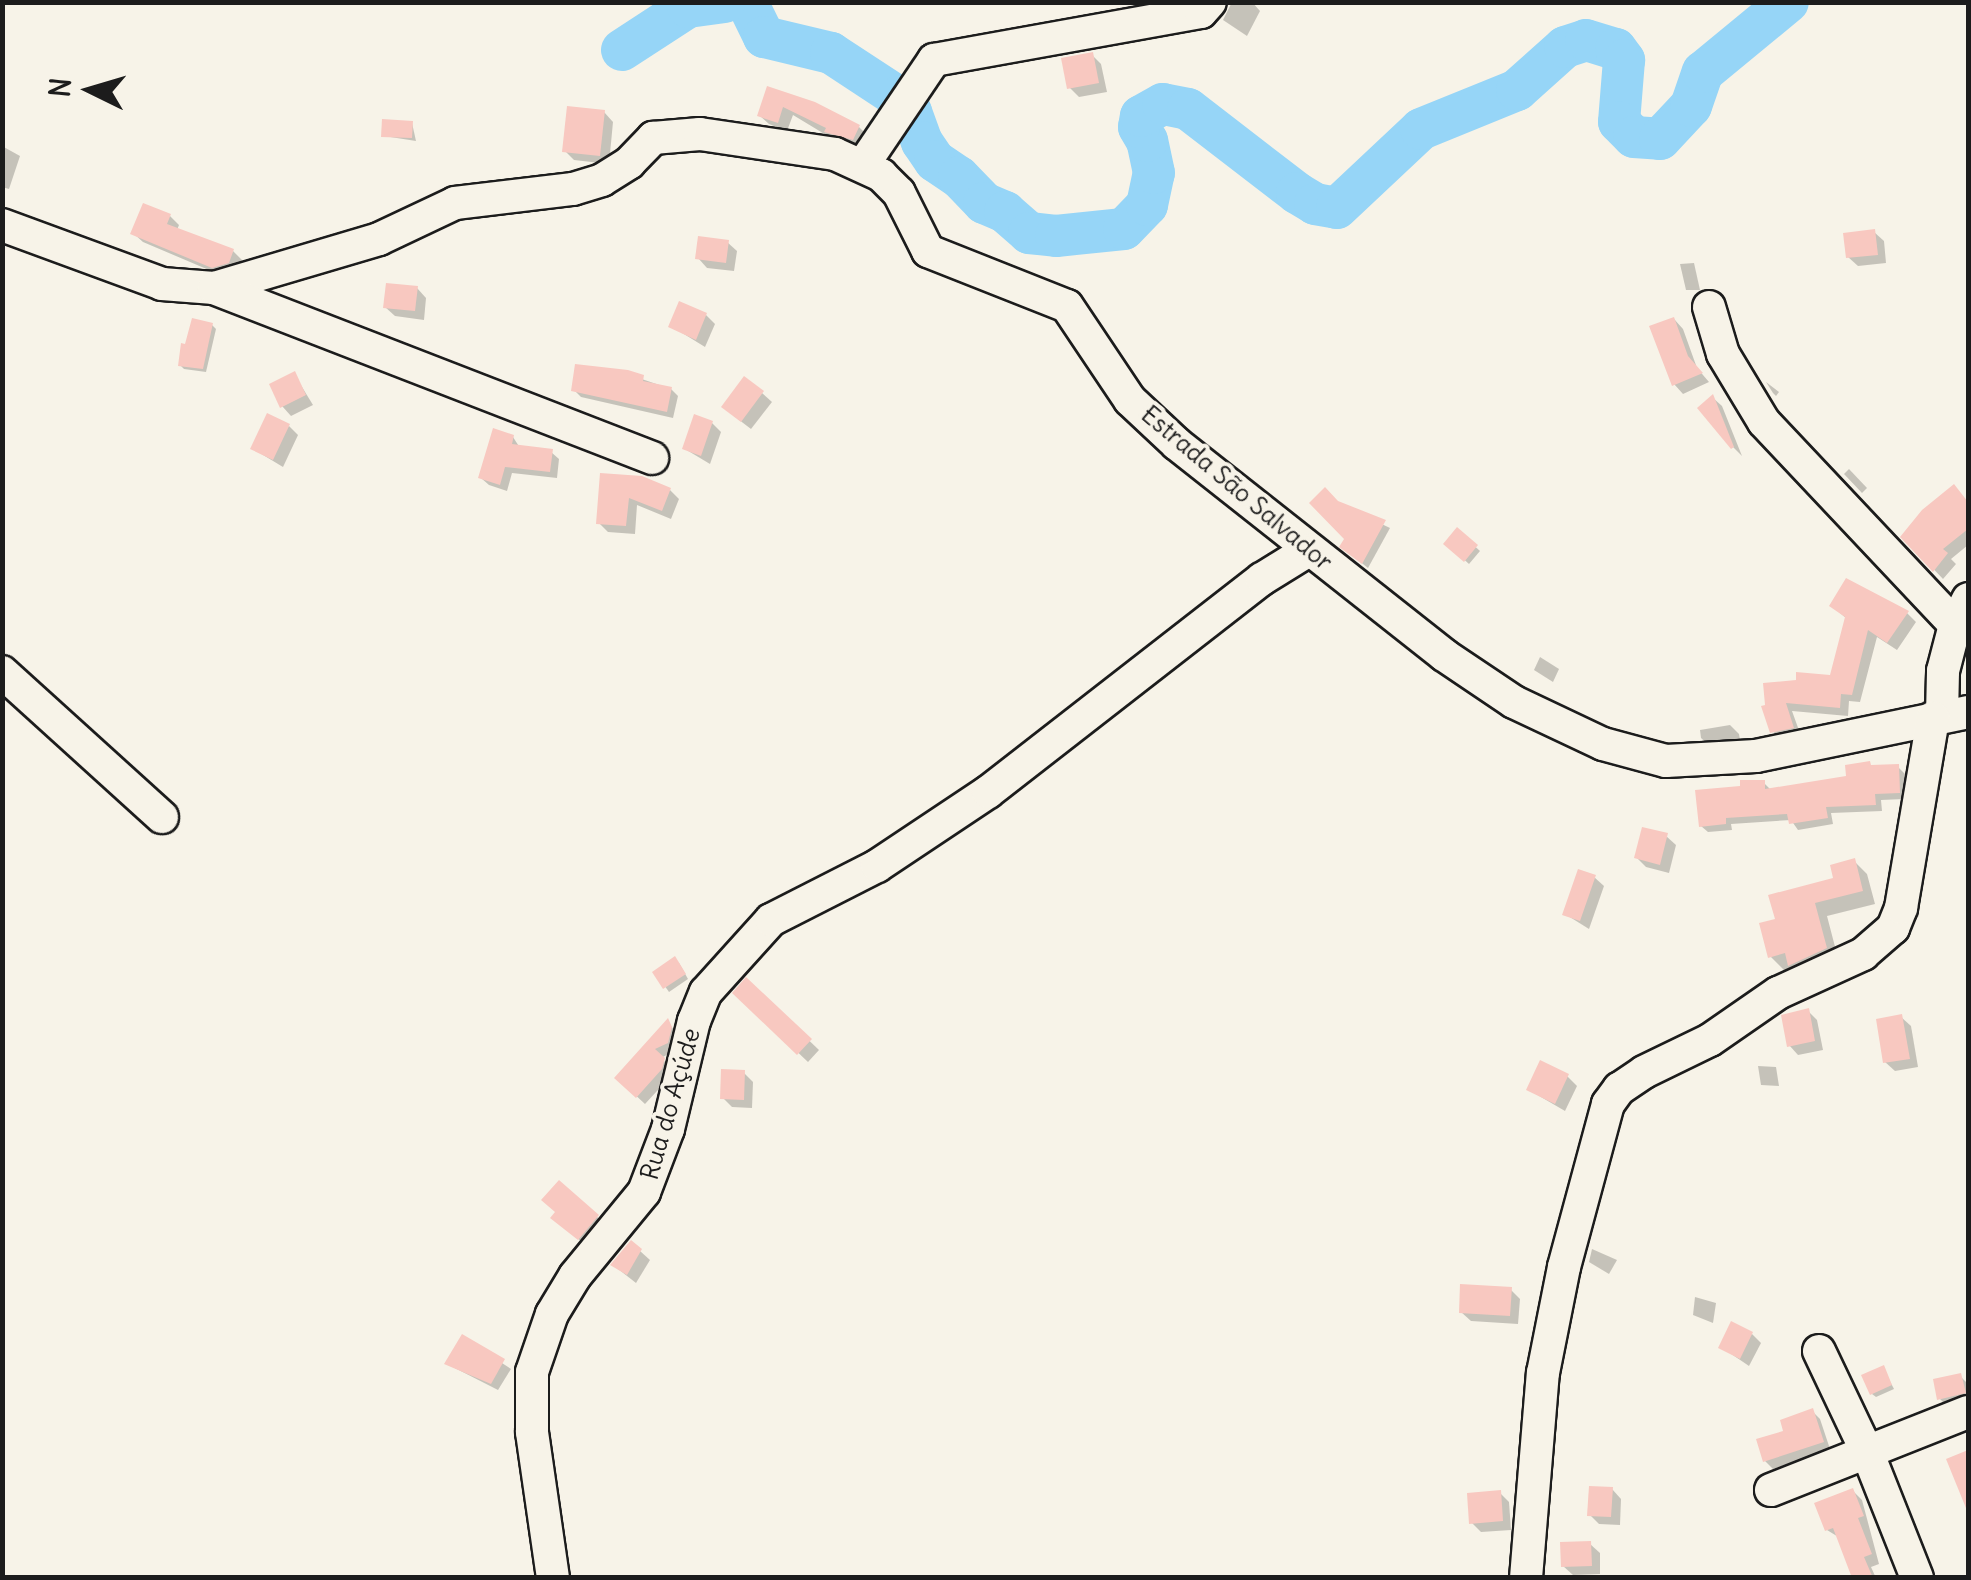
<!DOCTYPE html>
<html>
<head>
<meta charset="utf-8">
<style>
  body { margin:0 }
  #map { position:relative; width:1971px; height:1580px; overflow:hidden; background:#f7f3e8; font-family:Delius,sans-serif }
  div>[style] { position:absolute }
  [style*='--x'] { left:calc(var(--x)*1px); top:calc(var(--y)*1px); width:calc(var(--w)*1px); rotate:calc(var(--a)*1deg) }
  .shadow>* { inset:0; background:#0003 }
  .river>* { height:42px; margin:-21px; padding:0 21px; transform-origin:21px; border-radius:21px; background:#96d5f7 }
  .building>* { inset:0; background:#f8c8c0 }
  .roads { filter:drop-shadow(2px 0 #1c1c1c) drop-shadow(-2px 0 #1c1c1c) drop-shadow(0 2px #1c1c1c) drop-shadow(0 -2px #1c1c1c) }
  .minor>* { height:32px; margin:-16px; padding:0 16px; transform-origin:16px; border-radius:16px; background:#f7f3e8 }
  span { translate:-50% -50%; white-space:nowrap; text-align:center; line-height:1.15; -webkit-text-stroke:8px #f7f3e8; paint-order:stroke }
  .street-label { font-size:25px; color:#1c1c1c }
  .frame { position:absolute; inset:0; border:5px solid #1c1c1c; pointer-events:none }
  .north { position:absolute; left:40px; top:40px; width:100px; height:100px; -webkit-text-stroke:8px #f7f3e8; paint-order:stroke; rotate:275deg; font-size:28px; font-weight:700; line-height:40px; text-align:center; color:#1c1c1c }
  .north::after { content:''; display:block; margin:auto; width:35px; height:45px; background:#1c1c1c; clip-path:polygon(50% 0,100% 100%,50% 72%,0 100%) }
</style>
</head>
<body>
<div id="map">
  <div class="shadow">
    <i style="clip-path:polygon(1232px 2px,1252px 2px,1260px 11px,1247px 36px,1223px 20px)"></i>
    <i style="clip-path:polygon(1092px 55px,1101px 64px,1107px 92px,1079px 97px,1070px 88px)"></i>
    <i style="clip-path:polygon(768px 90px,859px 127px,868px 136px,862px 148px,836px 141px,793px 115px,787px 131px,769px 124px,759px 115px)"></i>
    <i style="clip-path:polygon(604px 112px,613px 122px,609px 164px,574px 160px,565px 151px)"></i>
    <i style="clip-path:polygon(412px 123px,416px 141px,384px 136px)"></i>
    <i style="clip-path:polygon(2px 146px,20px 156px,9px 189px,2px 187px)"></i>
    <i style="clip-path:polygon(170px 216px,179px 225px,177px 230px,233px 251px,242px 260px,238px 271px,223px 276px,143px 242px,133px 233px)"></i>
    <i style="clip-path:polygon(1874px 232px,1884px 241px,1886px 263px,1858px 266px,1848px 257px)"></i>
    <i style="clip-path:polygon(727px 242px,737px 251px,734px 271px,707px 268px,698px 258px)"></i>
    <i style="clip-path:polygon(1694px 263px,1700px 290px,1686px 290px,1680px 264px)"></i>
    <i style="clip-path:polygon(417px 288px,426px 298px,424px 320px,395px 316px,385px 307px)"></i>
    <i style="clip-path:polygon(706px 315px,715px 324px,705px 347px,671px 326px)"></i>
    <i style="clip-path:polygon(1674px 319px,1683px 329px,1697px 368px,1709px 382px,1683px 394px,1674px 384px)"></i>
    <i style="clip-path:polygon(212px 325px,216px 329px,206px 372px,184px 369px,180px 365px)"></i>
    <i style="clip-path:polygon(294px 374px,313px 405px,291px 416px,282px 406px)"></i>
    <i style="clip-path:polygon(627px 374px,671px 389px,678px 396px,673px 418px,581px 397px,574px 390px)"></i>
    <i style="clip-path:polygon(1766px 382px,1779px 392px,1776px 396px,1773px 393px)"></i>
    <i style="clip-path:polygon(762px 393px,772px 402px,751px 429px,734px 416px)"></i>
    <i style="clip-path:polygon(1713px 398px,1722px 406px,1742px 456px,1733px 447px)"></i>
    <i style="clip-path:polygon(712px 423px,721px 432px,710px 464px,685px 449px)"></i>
    <i style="clip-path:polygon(289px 426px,298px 435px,283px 467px,253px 449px)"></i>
    <i style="clip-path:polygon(513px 437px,520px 448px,551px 452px,559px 459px,557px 478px,512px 473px,507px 491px,489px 485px,481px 478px)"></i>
    <i style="clip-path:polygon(1849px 469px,1867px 488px,1862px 493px,1844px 474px)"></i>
    <i style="clip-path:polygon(602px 476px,670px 490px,679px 499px,671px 519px,637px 505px,635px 534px,608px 532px,599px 523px)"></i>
    <i style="clip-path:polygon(1963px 497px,1968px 503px,1968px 545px,1951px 559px,1956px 564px,1943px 579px,1903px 537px)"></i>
    <i style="clip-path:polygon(1338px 503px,1390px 528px,1368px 568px,1348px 552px)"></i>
    <i style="clip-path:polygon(1458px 531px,1480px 551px,1469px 564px,1447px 544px)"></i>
    <i style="clip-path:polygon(1832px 606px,1907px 613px,1916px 622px,1897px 650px,1877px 637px,1860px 702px,1849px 701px,1848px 716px,1792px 711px,1801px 736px,1781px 740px,1773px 731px,1764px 708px,1832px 678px,1847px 619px)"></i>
    <i style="clip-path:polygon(1540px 657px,1559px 669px,1553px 682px,1534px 670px)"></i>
    <i style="clip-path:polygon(1730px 725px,1739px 734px,1741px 746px,1711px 747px,1701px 738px,1700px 730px)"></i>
    <i style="clip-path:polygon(1873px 767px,1898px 767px,1905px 774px,1905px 799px,1881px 800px,1882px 811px,1831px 813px,1833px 824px,1798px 830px,1791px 820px,1731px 824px,1732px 830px,1708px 832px,1701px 826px,1764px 783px,1771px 790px,1849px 778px)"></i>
    <i style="clip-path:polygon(1666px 836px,1676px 845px,1669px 873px,1646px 867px,1637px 858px)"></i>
    <i style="clip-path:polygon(1854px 861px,1867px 874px,1875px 904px,1827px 916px,1839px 962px,1804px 978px,1793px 967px,1784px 970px,1770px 956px,1778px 921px,1836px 879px)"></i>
    <i style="clip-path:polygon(1594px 877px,1604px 886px,1589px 929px,1565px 914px)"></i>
    <i style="clip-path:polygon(679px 963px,688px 979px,669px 992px,655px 972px)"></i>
    <i style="clip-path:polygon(747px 981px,819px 1050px,808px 1062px,735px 993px)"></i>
    <i style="clip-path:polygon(1808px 1011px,1817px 1020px,1823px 1050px,1798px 1055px,1789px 1045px)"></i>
    <i style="clip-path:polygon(1901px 1017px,1911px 1026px,1918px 1067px,1895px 1071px,1885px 1062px)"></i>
    <i style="clip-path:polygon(668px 1022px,679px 1037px,676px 1050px,661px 1058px,671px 1068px,669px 1078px,645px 1104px,617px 1078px)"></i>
    <i style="clip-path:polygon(1758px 1066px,1776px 1067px,1779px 1086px,1761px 1085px)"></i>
    <i style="clip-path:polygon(744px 1073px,753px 1082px,752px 1108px,732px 1107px,723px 1098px)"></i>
    <i style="clip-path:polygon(1567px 1076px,1577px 1086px,1565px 1111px,1529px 1090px)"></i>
    <i style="clip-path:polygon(559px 1183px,606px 1225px,588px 1247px,562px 1226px)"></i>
    <i style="clip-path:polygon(1592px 1249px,1617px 1260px,1609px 1274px,1589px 1262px)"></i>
    <i style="clip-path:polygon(640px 1251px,650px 1260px,636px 1283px,613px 1265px)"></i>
    <i style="clip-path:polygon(1511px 1290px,1520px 1299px,1518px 1324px,1471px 1321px,1461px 1312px)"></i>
    <i style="clip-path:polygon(1695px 1297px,1716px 1303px,1713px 1323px,1693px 1315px)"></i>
    <i style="clip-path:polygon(1752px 1334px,1761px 1343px,1749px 1366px,1721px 1347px)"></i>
    <i style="clip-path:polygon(462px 1337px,511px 1369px,498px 1390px,447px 1364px)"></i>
    <i style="clip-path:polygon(1883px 1368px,1894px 1389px,1876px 1397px,1872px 1394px)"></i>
    <i style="clip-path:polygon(1960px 1376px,1968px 1384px,1968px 1403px,1949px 1408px,1940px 1399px)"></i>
    <i style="clip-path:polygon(1812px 1411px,1820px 1419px,1830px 1449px,1773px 1469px,1765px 1461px,1787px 1432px)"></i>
    <i style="clip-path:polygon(1612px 1489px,1621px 1499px,1620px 1525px,1599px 1524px,1590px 1515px)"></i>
    <i style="clip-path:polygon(1852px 1490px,1862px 1500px,1879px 1564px,1871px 1567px,1876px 1578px,1855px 1578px,1840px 1538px,1827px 1530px)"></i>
    <i style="clip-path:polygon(1500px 1493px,1509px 1502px,1511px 1530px,1481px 1532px,1472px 1523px)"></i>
    <i style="clip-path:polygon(1590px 1544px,1600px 1553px,1600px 1574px,1573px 1575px,1563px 1566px)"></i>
  </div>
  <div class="river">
    <i style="--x:747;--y:2;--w:39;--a:64"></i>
    <i style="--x:764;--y:37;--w:69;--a:13.4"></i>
    <i style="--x:831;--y:53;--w:80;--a:33.3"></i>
    <i style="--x:898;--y:97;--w:20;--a:49"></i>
    <i style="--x:911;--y:112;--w:32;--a:70"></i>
    <i style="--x:922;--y:142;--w:23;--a:56"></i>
    <i style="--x:935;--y:161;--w:29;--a:34"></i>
    <i style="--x:959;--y:177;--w:36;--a:46"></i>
    <i style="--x:984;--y:203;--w:23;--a:23"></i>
    <i style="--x:1005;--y:212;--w:32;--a:41"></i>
    <i style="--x:1029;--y:233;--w:27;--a:6"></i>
    <i style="--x:1056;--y:236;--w:68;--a:-5.9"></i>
    <i style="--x:1124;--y:229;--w:33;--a:-46"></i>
    <i style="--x:1147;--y:205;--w:33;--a:-78"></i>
    <i style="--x:1154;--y:173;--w:33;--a:-102"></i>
    <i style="--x:1147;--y:141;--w:16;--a:-120"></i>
    <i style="--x:1139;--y:127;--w:11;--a:-80"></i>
    <i style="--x:1141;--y:116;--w:25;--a:-29"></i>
    <i style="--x:1163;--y:104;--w:25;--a:11"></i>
    <i style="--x:1188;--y:109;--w:138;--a:37.6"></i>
    <i style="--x:1297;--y:193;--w:21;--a:31"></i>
    <i style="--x:1315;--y:204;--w:22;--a:10"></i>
    <i style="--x:1337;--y:208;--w:115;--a:-43.2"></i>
    <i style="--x:1421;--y:129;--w:104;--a:-22.1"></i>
    <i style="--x:1517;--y:90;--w:64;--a:-41.9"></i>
    <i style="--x:1565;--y:47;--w:22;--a:-18"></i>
    <i style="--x:1586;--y:40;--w:31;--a:17"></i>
    <i style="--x:1616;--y:49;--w:14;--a:54"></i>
    <i style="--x:1624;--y:60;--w:62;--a:94.6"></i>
    <i style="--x:1619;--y:122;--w:21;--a:45"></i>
    <i style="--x:1634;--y:137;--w:26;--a:4"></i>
    <i style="--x:1660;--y:139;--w:45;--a:-46.8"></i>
    <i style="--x:1691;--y:106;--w:36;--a:-71"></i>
    <i style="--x:1703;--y:72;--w:110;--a:-39.5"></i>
    <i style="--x:622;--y:50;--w:79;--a:-33.1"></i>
    <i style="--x:688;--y:7;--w:37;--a:-8"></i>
  </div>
  <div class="building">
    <i style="clip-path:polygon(1093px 52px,1099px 83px,1067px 89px,1061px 58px)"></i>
    <i style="clip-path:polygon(767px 86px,815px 102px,860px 125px,853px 140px,824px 132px,826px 128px,783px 107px,778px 123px,757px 116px)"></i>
    <i style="clip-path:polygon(567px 106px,605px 110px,600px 156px,562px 152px)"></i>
    <i style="clip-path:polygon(382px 119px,413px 121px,412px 138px,381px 137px)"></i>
    <i style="clip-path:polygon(143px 203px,171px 214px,167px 224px,234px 249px,229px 263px,212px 268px,130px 234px)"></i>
    <i style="clip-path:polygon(1875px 229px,1878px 255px,1846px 258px,1843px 233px)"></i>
    <i style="clip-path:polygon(698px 236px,729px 240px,726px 263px,695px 259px)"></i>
    <i style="clip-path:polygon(386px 283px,418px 286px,415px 311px,383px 308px)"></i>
    <i style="clip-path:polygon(679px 301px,707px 313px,696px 340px,668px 327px)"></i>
    <i style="clip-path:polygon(1674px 317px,1688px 356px,1703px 373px,1672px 386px,1649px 326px)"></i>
    <i style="clip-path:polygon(192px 318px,213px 323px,203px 369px,178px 366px,181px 343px,185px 344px)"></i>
    <i style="clip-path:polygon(575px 364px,628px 370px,644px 375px,643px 381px,672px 387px,667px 412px,571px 391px)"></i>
    <i style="clip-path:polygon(295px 371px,306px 395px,280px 408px,269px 384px)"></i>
    <i style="clip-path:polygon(744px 376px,764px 391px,741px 422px,721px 407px)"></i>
    <i style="clip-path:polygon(1713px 394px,1734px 447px,1731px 449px,1697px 408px)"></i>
    <i style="clip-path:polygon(267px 413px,290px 424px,273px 460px,250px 449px)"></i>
    <i style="clip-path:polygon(694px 414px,713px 421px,701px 456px,682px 449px)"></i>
    <i style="clip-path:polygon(493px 428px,514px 435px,512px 444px,553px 449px,550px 472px,505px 467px,500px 485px,478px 478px)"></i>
    <i style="clip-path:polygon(600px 473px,642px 476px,671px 488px,662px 511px,629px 498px,626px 526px,596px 524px)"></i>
    <i style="clip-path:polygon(1954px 484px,1968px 502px,1968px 529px,1943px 549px,1948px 553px,1933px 572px,1900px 537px,1922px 510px)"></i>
    <i style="clip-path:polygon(1325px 487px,1338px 501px,1386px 520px,1362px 564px,1339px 547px,1344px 539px,1309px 503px)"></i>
    <i style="clip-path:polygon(1457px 527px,1478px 545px,1464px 562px,1443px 544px)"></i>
    <i style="clip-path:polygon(1846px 578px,1909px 611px,1887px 643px,1868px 630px,1852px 695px,1841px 694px,1840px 708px,1786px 703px,1794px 728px,1770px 733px,1761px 706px,1765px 705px,1763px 683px,1796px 680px,1796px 672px,1830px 675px,1845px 617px,1829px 606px)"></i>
    <i style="clip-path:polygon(1870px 761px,1871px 765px,1899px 764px,1900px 793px,1875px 794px,1876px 805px,1826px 807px,1828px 818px,1789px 824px,1787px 814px,1726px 818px,1726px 824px,1699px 827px,1695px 790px,1740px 786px,1740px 780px,1765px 780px,1765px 789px,1846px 776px,1845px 765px)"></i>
    <i style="clip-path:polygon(1642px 827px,1668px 833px,1660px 865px,1634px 858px)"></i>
    <i style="clip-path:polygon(1855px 858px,1863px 891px,1815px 903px,1827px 948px,1788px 966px,1785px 953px,1768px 958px,1759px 923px,1775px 919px,1768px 895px,1833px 878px,1830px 865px)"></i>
    <i style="clip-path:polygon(1578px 869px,1596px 875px,1580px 921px,1562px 915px)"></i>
    <i style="clip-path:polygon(675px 956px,686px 974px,663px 989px,652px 972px)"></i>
    <i style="clip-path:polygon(746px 977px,812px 1039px,797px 1055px,732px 993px)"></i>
    <i style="clip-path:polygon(1809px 1008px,1815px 1041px,1787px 1047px,1781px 1015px)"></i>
    <i style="clip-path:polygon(1902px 1014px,1910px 1059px,1883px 1063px,1876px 1019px)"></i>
    <i style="clip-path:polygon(668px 1018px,672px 1027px,668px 1043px,655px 1049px,665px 1058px,662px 1069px,636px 1098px,614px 1078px)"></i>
    <i style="clip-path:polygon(1540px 1060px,1569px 1074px,1555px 1104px,1526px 1090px)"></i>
    <i style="clip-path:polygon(721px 1069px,745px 1070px,744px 1100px,720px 1099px)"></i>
    <i style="clip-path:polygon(559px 1180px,599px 1215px,578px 1240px,550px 1218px,555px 1212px,541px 1200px)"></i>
    <i style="clip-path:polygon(631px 1240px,642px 1249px,627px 1275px,610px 1265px)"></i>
    <i style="clip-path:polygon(1460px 1284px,1512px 1287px,1510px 1316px,1459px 1313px)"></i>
    <i style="clip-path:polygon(1731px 1321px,1753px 1332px,1740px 1359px,1718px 1348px)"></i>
    <i style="clip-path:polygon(462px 1334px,505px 1359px,491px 1384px,444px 1364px)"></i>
    <i style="clip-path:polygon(1884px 1365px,1892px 1385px,1870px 1395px,1861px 1375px)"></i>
    <i style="clip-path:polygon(1961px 1373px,1966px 1393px,1937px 1400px,1933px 1379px)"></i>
    <i style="clip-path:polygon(1813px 1408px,1824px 1442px,1763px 1462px,1756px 1439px,1783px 1431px,1780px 1420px)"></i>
    <i style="clip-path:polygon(1968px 1450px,1968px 1513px,1946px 1459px)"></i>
    <i style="clip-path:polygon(1589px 1486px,1613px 1487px,1611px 1517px,1587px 1516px)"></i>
    <i style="clip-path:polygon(1853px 1488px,1864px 1516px,1858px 1518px,1872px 1554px,1864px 1557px,1873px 1578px,1852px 1578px,1833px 1528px,1825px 1531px,1814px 1503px)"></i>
    <i style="clip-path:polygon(1501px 1490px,1503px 1521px,1469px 1524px,1467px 1493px)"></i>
    <i style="clip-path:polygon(1591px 1541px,1592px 1566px,1561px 1567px,1560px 1542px)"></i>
  </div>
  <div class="roads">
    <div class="minor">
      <i style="--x:863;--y:165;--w:127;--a:-55.9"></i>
      <i style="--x:934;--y:60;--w:271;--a:-10.2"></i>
      <i style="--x:1201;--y:12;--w:13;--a:-48"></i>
      <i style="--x:2;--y:225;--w:171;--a:20.2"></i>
      <i style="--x:162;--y:284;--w:52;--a:4.4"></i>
      <i style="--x:214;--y:288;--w:172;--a:-16.5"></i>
      <i style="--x:379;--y:239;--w:84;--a:-25.3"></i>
      <i style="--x:455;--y:203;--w:119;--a:-6.8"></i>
      <i style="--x:573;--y:189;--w:30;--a:-17"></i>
      <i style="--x:602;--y:180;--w:32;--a:-32"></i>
      <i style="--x:629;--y:163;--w:35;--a:-46"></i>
      <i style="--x:653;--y:138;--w:47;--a:-4.9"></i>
      <i style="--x:700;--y:134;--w:136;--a:8.4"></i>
      <i style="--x:835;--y:154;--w:51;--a:24.5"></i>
      <i style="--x:881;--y:175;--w:25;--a:45"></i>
      <i style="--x:899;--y:193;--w:65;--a:63.4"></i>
      <i style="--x:928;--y:251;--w:149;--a:21.6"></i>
      <i style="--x:1067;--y:306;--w:113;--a:56.2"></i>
      <i style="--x:1130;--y:400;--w:64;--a:43.1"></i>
      <i style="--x:1177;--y:444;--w:340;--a:38.3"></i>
      <i style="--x:1444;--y:655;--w:84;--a:33.9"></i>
      <i style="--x:1514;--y:702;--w:98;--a:25.3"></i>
      <i style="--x:1603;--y:744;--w:65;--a:15.1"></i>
      <i style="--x:1666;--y:761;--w:90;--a:-3.2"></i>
      <i style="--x:1756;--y:756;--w:217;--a:-11.7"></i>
      <i style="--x:214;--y:288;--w:470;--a:21.2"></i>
      <i style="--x:1709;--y:307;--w:49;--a:73.4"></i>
      <i style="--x:1723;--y:354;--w:79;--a:58.9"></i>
      <i style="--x:1764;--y:422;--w:279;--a:46.7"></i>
      <i style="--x:2;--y:672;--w:216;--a:42.2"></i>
      <i style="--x:1942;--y:716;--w:45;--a:-88.7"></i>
      <i style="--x:1943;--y:671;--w:48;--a:-75.4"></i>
      <i style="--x:1955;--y:625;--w:29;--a:-63"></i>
      <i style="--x:1819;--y:1351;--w:114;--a:64.6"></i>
      <i style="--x:1868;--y:1454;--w:133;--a:68.4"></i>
      <i style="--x:1771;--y:1490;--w:212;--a:-21.6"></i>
      <i style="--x:553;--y:1578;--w:148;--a:-98.2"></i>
      <i style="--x:532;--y:1432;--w:60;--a:-90"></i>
      <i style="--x:532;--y:1372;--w:61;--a:-71"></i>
      <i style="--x:552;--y:1314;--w:44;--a:-58.8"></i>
      <i style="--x:575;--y:1276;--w:109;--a:-50.6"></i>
      <i style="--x:644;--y:1192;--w:67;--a:-69.1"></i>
      <i style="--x:668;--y:1129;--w:111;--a:-76.5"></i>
      <i style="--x:694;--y:1021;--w:31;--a:-68"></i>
      <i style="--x:706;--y:992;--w:97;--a:-47.9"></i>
      <i style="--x:771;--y:920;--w:119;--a:-27"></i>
      <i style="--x:877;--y:866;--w:133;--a:-33.7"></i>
      <i style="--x:988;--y:792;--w:347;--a:-37.9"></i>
      <i style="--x:1262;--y:579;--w:55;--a:-31.7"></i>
      <i style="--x:1526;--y:1578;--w:206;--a:-85.3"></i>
      <i style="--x:1543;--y:1373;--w:108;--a:-78.8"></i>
      <i style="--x:1564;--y:1267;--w:169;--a:-74.9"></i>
      <i style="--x:1608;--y:1104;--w:19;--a:-54"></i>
      <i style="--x:1619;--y:1089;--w:30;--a:-34"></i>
      <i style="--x:1644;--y:1072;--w:73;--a:-25.9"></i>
      <i style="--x:1710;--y:1040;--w:83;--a:-34.7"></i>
      <i style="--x:1778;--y:993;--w:94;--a:-24.6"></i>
      <i style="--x:1863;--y:954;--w:40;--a:-41"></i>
      <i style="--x:1893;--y:928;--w:22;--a:-68"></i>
      <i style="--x:1901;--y:908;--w:193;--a:-80.4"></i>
    </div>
  </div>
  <div class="street-label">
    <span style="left:1237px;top:488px;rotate:40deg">Estrada São Salvador</span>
    <span style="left:670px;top:1104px;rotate:-74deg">Rua do Açúde</span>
  </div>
  <div class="frame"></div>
  <div class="north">N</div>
</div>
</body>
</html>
